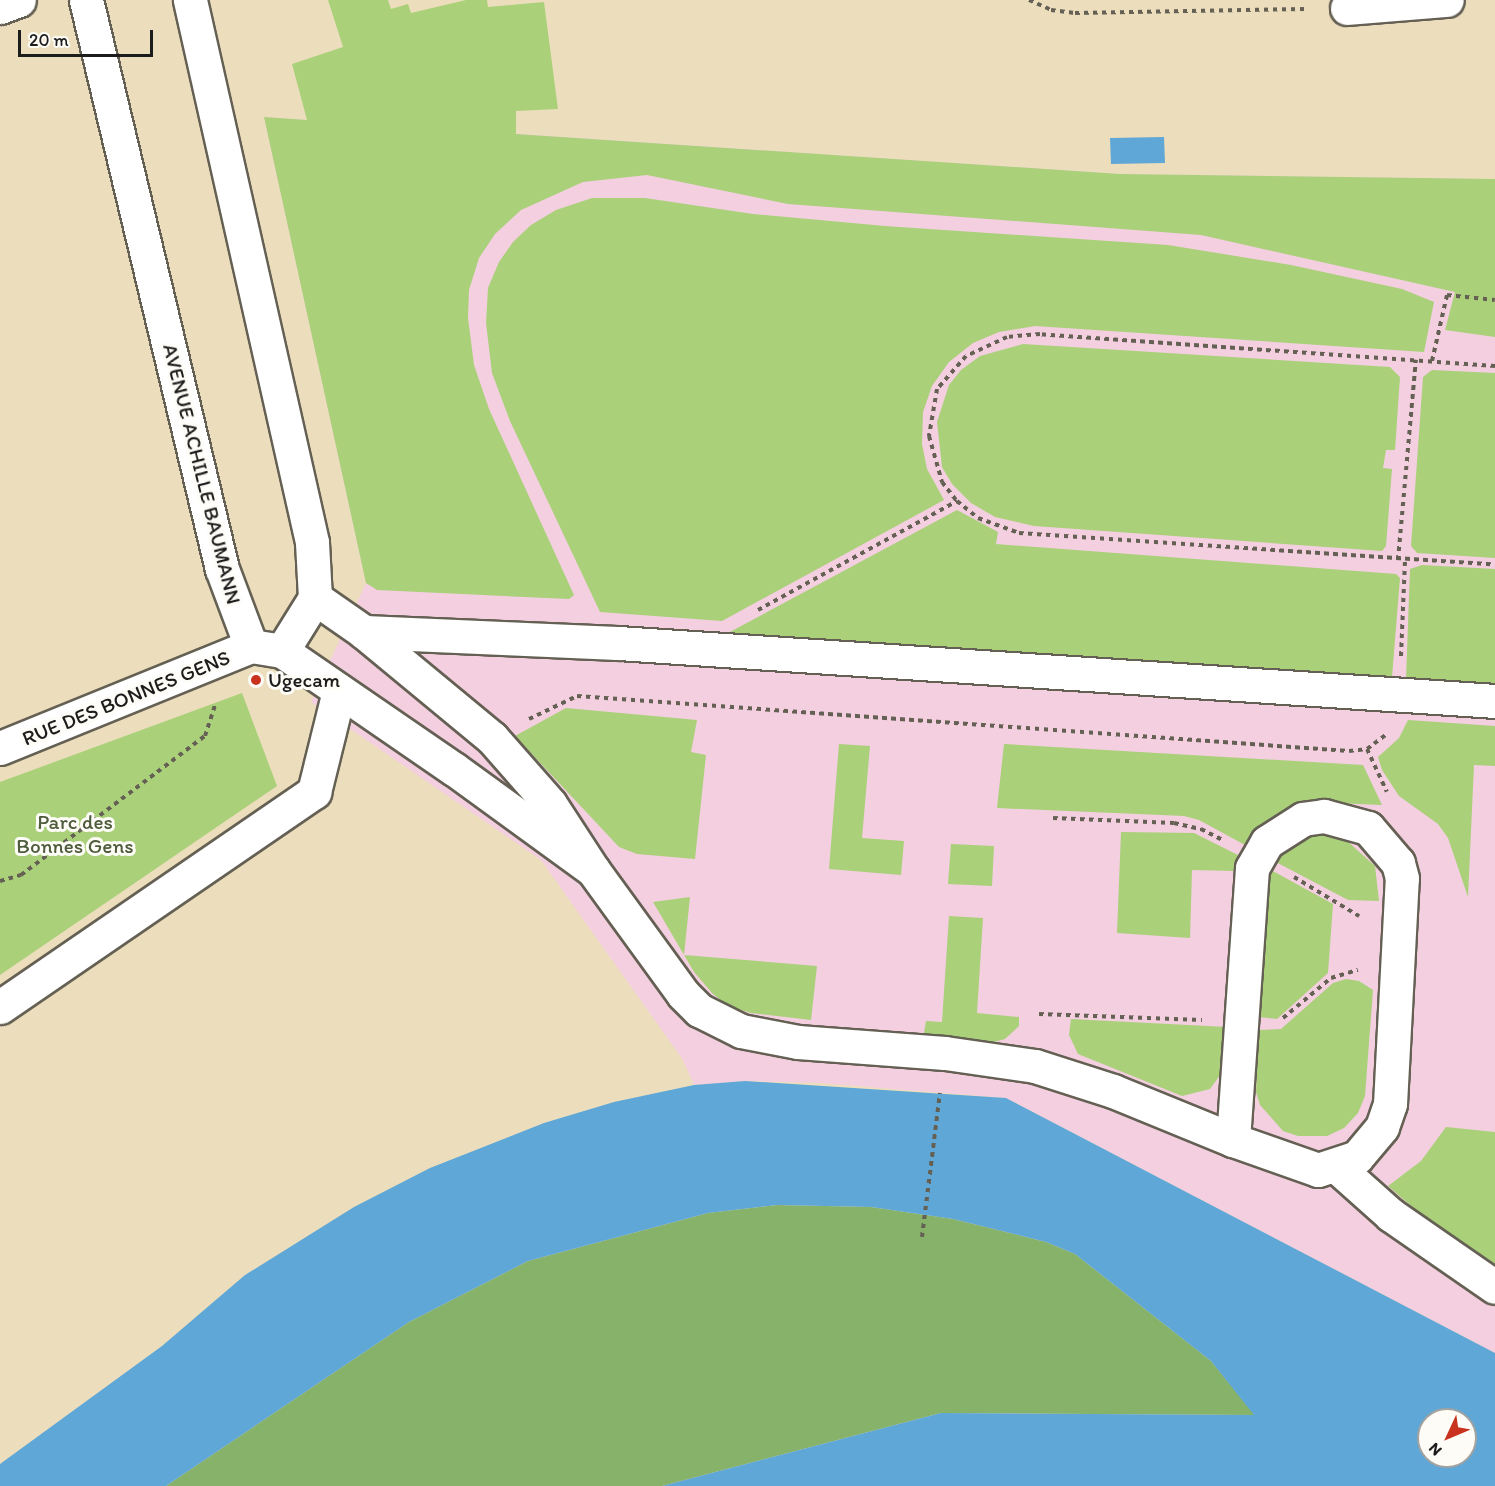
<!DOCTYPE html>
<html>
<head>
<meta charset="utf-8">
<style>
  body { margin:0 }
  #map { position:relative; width:1495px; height:1486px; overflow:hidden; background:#ecdebc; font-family:Itim,sans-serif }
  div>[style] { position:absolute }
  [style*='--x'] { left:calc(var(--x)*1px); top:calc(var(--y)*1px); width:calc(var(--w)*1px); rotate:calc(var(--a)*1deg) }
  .built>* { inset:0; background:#f3cfdf }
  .green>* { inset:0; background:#aad07a }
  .forest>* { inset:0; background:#87b26a }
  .water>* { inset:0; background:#5fa7d6 }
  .path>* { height:4px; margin-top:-2px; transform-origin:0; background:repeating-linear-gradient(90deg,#656054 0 4.5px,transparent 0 9px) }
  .roads { filter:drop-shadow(2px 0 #656054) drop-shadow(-2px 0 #656054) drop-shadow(0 2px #656054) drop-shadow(0 -2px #656054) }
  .minor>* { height:33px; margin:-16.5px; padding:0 16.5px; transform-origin:16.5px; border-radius:16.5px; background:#fff }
  .dots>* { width:16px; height:16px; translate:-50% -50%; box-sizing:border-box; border:3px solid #fdfcf7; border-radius:50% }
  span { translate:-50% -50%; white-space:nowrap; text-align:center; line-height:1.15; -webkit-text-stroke:6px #fdfcf7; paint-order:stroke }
  .street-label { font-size:21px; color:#1c1c1c }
  .poi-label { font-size:21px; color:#1c1c1c }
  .left { translate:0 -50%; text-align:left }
  .park-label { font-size:21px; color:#4e5b3d }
  .north { position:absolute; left:1417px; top:1408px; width:60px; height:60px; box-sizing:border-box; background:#fdfcf7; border:2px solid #a3a29f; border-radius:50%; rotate:226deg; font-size:16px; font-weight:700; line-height:24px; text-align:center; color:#1c1c1c }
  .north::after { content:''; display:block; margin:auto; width:21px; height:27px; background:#c8321e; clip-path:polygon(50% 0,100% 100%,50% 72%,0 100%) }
  .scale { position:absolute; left:18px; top:30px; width:135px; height:27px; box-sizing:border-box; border:3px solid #1c1c1c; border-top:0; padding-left:8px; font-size:18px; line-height:21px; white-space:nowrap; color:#1c1c1c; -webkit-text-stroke:4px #fdfcf7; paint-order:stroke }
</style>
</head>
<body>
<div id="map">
  <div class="built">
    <i style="clip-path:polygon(264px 117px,1120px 174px,1495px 179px,1495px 1353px,1006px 1098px,818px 1083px,745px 1081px,694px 1085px,683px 1060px,541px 860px,311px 702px,366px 583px)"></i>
  </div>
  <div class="green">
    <i style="clip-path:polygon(328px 0,388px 0,391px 9px,408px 4px,411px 13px,466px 0,487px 0,488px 7px,544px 2px,558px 109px,516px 111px,516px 134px,1120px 174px,1495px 179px,1495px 337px,1445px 330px,1455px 292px,1201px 235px,788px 204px,647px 175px,583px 182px,521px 210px,495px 234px,479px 258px,469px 290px,468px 318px,474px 365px,489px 409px,574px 595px,569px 599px,377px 590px,366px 583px,264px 117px,307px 120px,292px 64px,343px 47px)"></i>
    <i style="clip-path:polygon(592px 198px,645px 198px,753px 214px,885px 226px,1168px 245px,1291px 265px,1402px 289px,1434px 302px,1424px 352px,1035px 326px,999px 332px,973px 343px,949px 362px,932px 386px,923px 412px,922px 444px,927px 469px,944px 500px,722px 621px,600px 612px,510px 421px,492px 373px,486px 323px,488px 288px,499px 262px,513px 242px,531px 225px,556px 210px)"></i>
    <i style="clip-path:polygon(1023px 344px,1390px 367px,1400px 377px,1395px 450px,1386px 450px,1383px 468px,1392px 469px,1386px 546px,1382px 551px,1034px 526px,995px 517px,971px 503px,952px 484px,942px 467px,937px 422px,949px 385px,961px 370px,980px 356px)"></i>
    <i style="clip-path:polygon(1432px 370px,1495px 373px,1495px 558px,1417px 553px,1411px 546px,1423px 377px)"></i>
    <i style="clip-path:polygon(957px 510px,998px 532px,996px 544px,1396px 574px,1400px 578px,1392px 677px,728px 633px)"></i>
    <i style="clip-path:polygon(1422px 565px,1495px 569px,1495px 686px,1406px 679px,1410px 569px)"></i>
    <i style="clip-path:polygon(242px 693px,277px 786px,0 975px,0 782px)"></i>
    <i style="clip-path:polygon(566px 708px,697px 720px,691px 752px,706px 755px,695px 859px,637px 854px,619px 847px,515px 736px)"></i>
    <i style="clip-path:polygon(1408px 720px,1495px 726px,1495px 766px,1474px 765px,1468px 897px,1448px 838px,1438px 824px,1399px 796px,1382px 770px,1378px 757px,1399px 738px)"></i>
    <i style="clip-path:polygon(839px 744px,870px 746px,862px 838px,904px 841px,901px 875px,829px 869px)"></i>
    <i style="clip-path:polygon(1004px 744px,1363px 765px,1382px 805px,1311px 802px,1286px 809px,1264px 823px,1245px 845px,1199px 820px,1184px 816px,997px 808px)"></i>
    <i style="clip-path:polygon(1121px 832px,1194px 833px,1238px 855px,1234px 871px,1192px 870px,1190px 938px,1117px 933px)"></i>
    <i style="clip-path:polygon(1326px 834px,1346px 840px,1375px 866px,1379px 901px,1348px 900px,1274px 861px,1286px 848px,1305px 838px)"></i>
    <i style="clip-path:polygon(951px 844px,994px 846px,992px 886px,948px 884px)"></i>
    <i style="clip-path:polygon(1271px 870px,1333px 904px,1328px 973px,1277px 1019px,1259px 1017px,1266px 880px)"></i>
    <i style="clip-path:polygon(690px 897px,684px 955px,817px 966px,811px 1020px,751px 1013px,728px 1006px,712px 993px,694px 972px,653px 902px)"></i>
    <i style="clip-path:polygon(949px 916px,983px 918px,977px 1013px,1019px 1017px,1019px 1026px,1005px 1039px,994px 1042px,924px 1033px,926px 1021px,942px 1022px)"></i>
    <i style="clip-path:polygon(1346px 979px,1359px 981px,1373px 990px,1365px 1096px,1358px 1113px,1344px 1128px,1327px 1136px,1298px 1136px,1283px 1131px,1260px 1105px,1256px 1092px,1258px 1030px,1281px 1029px,1333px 983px)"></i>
    <i style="clip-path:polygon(1071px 1019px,1227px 1027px,1226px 1067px,1210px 1089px,1182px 1096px,1078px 1054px,1069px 1035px)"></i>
    <i style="clip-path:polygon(1446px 1127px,1495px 1132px,1495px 1264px,1418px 1212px,1388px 1186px,1421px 1161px)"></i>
  </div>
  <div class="forest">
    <i style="clip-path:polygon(777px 1205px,871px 1207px,953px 1219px,1046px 1242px,1075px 1254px,1211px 1361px,1255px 1415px,941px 1413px,662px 1486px,166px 1486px,409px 1322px,528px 1261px,708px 1213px)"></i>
  </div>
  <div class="water">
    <i style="clip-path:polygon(1164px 137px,1165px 163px,1111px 164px,1110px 138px)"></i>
    <i style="clip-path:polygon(evenodd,745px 1081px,1006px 1098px,1495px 1353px,1495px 1486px,662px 1486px,941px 1413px,1254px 1415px,1211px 1361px,1075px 1254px,1046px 1242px,953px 1219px,871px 1207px,777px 1205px,708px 1213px,528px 1261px,409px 1322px,166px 1486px,0 1486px,0 1464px,162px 1346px,245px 1275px,354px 1207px,430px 1168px,544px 1123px,614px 1102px,694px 1085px,745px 1081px,1429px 1420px,1465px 1420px,1465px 1456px,1429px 1456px,1429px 1420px)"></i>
  </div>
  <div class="path">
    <i style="--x:1029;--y:0;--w:24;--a:24"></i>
    <i style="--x:1051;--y:10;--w:24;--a:7"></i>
    <i style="--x:1075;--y:13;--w:232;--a:-1"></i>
    <i style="--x:1432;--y:361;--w:68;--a:-77.2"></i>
    <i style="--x:1447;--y:295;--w:48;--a:5.9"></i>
    <i style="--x:1495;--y:366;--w:456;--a:-176"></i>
    <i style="--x:1040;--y:334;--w:33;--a:175"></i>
    <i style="--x:1007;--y:337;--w:45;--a:155.1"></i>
    <i style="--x:966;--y:356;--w:44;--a:131.3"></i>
    <i style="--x:937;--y:389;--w:48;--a:99.7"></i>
    <i style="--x:929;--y:436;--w:48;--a:74.2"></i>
    <i style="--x:942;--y:482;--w:24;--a:52"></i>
    <i style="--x:957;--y:501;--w:27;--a:39"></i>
    <i style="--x:978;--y:518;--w:44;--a:20.1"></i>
    <i style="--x:1019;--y:533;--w:477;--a:3.8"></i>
    <i style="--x:1398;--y:560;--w:201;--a:-84.9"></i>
    <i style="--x:758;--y:610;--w:227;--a:-28.7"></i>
    <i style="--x:1401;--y:656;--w:95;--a:-87.6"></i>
    <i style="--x:529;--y:719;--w:53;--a:-25.6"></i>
    <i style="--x:577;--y:696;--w:774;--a:4.08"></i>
    <i style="--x:1349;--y:751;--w:18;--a:-6"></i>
    <i style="--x:1367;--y:749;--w:25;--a:-37"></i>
    <i style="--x:1367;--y:749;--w:47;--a:65.1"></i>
    <i style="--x:1053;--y:818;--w:121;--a:2.4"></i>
    <i style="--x:1174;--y:823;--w:28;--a:13"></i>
    <i style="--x:1201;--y:829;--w:25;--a:27"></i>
    <i style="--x:1294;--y:877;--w:76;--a:31"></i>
    <i style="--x:0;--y:881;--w:22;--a:-16"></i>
    <i style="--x:21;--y:875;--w:231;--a:-37.1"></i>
    <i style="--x:205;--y:736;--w:32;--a:-72"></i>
    <i style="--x:1039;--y:1014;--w:163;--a:2.1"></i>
    <i style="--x:1283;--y:1018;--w:62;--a:-39.8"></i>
    <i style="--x:1331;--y:978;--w:28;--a:-17"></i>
    <i style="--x:922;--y:1237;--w:145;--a:-82.9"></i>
  </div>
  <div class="roads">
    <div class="minor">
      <i style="--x:86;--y:0;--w:585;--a:76.56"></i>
      <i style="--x:222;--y:569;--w:82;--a:69.4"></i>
      <i style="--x:0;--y:7;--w:20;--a:-20"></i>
      <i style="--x:1347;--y:8;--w:100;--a:-4.6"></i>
      <i style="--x:364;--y:632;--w:254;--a:2.5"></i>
      <i style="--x:618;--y:643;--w:879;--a:3.78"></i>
      <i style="--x:282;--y:651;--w:209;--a:34.5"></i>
      <i style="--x:454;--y:769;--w:172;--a:36"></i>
      <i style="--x:593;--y:870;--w:79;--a:-123.1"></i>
      <i style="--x:550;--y:804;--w:88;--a:-131.3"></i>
      <i style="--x:492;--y:738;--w:166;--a:-140.4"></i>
      <i style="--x:364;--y:632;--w:60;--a:-145.2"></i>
      <i style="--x:0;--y:748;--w:271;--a:-22.1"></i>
      <i style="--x:251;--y:646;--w:31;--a:9"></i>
      <i style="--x:282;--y:651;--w:62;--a:-58.1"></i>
      <i style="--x:315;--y:598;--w:56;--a:-93.1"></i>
      <i style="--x:312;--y:542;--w:556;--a:-102.69"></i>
      <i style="--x:593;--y:870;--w:153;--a:54"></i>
      <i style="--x:683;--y:994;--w:23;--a:45"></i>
      <i style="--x:699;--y:1010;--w:47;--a:26.6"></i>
      <i style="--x:741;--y:1031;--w:58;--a:10.9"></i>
      <i style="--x:798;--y:1042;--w:147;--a:4.3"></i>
      <i style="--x:945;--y:1053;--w:91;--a:8.2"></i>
      <i style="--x:1035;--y:1066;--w:82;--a:17.8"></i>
      <i style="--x:1113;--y:1091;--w:130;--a:22.2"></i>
      <i style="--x:1233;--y:1140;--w:90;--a:19.4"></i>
      <i style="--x:1318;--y:1170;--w:41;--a:-18.4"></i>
      <i style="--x:1357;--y:1157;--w:39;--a:-50"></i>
      <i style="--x:1382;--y:1127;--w:24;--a:-71"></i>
      <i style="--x:1390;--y:1104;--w:226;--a:-87"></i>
      <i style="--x:1402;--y:878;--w:16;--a:-105"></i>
      <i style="--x:1398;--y:863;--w:46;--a:-130.6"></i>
      <i style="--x:1368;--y:828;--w:46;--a:-164.7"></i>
      <i style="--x:1324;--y:816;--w:21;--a:172"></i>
      <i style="--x:1303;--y:819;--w:43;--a:147.4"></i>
      <i style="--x:1267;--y:842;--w:30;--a:120"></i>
      <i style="--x:1252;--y:868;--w:273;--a:94"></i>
      <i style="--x:0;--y:1007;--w:381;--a:-34.4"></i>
      <i style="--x:314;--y:792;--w:104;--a:-76.1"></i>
      <i style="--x:1336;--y:1166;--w:74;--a:41.7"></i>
      <i style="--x:1391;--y:1215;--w:126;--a:34.7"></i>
    </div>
  </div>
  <div class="dots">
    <i style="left:256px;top:680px;background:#c8321e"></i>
  </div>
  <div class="street-label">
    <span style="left:202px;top:474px;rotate:76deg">AVENUE ACHILLE BAUMANN</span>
    <span style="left:126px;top:698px;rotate:-22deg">RUE DES BONNES GENS</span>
  </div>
  <div class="poi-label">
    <span class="left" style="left:268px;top:680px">Ugecam</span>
  </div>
  <div class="park-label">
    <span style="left:75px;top:834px">Parc des<br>Bonnes Gens</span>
  </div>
  <div class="north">N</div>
  <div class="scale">20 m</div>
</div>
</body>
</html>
